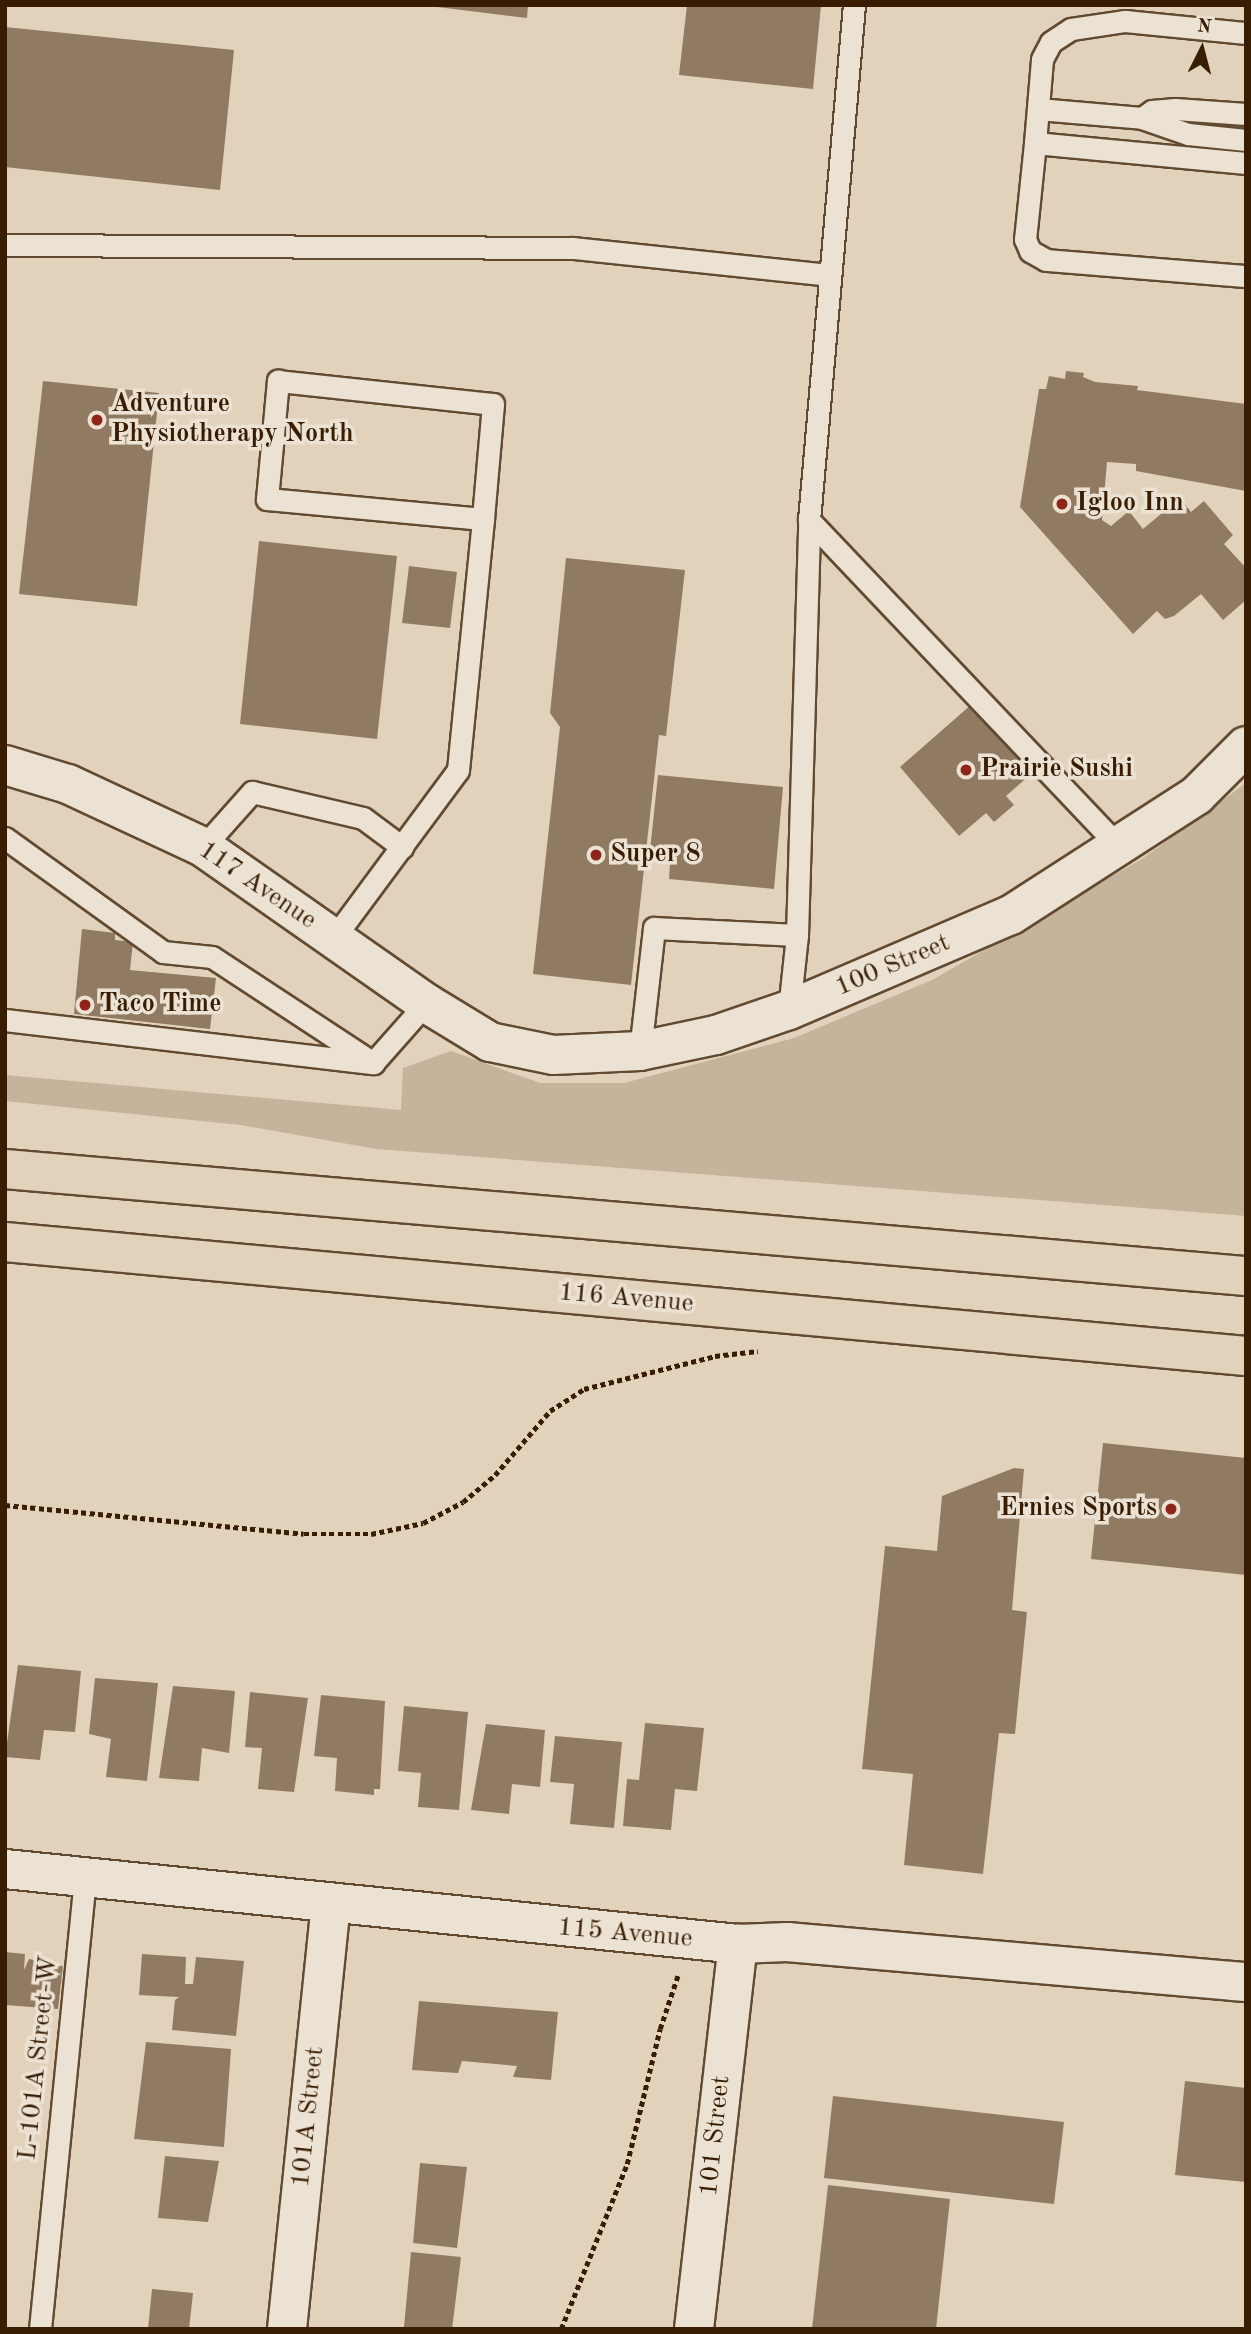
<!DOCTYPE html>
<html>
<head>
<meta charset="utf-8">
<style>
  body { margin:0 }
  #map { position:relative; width:1251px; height:2334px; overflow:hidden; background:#e2d2bb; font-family:"Old Standard TT",serif }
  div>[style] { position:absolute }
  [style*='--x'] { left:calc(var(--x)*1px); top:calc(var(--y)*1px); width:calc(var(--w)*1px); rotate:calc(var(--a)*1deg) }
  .green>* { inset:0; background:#c5b39c }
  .building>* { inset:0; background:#907b62 }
  .path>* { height:4.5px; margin-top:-2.25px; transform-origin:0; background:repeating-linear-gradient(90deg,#381d02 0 5px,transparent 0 8.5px) }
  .roads { filter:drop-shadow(2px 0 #624a30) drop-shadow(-2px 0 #624a30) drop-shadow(0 2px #624a30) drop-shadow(0 -2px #624a30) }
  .lane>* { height:21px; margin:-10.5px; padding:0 10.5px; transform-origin:10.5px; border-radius:10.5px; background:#ece2d3 }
  .street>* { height:38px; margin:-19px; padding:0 19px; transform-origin:19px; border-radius:19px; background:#ece2d3 }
  .secondary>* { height:38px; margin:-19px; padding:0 19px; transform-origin:19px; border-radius:19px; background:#ece2d3 }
  .primary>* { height:38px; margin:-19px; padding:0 19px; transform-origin:19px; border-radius:19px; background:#e2d2bb }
  .dots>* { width:19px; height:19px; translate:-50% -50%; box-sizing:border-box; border:4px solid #ece2d3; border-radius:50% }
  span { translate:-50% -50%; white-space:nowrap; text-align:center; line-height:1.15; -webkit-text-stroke:7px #ece2d3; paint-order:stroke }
  .poi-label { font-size:26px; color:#381d02; font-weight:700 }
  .left { translate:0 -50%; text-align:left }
  .right { translate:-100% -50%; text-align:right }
  .street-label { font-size:26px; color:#381d02 }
  .frame { position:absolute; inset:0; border:7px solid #381d02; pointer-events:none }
  .north { position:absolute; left:1167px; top:14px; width:70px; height:70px; -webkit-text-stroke:5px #ece2d3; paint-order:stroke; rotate:6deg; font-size:19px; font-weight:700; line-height:28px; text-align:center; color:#381d02 }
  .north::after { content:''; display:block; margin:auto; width:24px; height:32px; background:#381d02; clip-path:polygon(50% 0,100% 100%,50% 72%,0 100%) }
</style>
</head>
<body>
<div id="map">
  <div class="green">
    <i style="clip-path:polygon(1246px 783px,1246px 1216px,376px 1149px,241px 1125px,5px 1101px,5px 1075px,401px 1110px,403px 1068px,451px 1051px,540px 1083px,624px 1083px,794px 1038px,932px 980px,1142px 859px)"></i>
  </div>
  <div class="building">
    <i style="clip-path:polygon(421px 5px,528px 5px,527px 18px)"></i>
    <i style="clip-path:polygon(687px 5px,821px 5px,813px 89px,679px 75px)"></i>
    <i style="clip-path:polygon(5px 27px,234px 50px,220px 190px,5px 167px)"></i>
    <i style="clip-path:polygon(1066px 371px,1084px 373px,1083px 377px,1095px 382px,1138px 386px,1137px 390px,1246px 404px,1246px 491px,1136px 471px,1136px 464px,1107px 462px,1102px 520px,1111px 526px,1129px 511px,1143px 529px,1180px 498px,1191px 512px,1204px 501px,1233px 535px,1224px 544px,1246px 568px,1246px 600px,1223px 620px,1201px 594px,1174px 616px,1165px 619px,1157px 611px,1133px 634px,1020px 507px,1039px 389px,1046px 389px,1049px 376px,1065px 379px)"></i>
    <i style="clip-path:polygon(43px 381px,159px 393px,137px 606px,19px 594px)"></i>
    <i style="clip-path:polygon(259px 541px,397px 556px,377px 739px,240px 724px)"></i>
    <i style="clip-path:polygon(566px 558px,685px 570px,666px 736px,659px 735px,631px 985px,533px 974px,560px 727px,550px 713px)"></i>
    <i style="clip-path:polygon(409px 566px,457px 572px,450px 628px,402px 623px)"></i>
    <i style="clip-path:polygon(972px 704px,1032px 773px,1006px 796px,1014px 805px,994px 822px,986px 813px,959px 836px,900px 767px)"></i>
    <i style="clip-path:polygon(658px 775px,783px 787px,774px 889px,669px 879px,670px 863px,649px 860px)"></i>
    <i style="clip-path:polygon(82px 929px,115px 933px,115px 940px,133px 942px,130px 970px,216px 978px,210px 1029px,74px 1014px)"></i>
    <i style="clip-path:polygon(1103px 1443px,1246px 1458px,1246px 1575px,1091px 1559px)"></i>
    <i style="clip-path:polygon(1014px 1468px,1024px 1469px,1012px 1610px,1027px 1612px,1015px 1734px,999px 1733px,983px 1874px,904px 1865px,913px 1774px,862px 1769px,885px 1546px,937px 1551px,942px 1496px)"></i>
    <i style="clip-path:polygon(18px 1665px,81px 1671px,75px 1732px,44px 1730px,40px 1760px,5px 1757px)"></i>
    <i style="clip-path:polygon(95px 1678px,158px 1683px,147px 1781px,106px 1777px,111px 1739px,89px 1734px)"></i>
    <i style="clip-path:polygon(173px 1686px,235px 1691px,229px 1753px,202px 1748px,199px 1781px,159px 1778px)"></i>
    <i style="clip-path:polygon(250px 1692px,308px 1698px,294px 1792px,258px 1789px,262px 1748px,245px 1747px)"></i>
    <i style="clip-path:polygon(321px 1695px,385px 1701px,380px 1789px,374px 1789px,374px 1795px,335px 1791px,337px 1758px,314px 1756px)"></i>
    <i style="clip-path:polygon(404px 1706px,468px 1712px,459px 1810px,418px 1807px,421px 1773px,398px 1771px)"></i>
    <i style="clip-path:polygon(645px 1723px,704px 1728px,697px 1791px,675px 1789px,671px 1830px,623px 1826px,627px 1779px,639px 1780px)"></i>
    <i style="clip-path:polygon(486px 1724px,545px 1730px,540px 1787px,512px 1784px,509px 1814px,471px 1810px)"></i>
    <i style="clip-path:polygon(555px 1736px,622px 1742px,614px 1828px,570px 1824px,574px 1784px,550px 1782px)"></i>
    <i style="clip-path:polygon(5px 1952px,25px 1954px,24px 1970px,29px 1959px,63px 1966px,58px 2009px,5px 2005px)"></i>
    <i style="clip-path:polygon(142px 1954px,186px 1957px,185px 1984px,193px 1984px,196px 1957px,244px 1961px,236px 2036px,172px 2030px,175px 2000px,179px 1997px,139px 1995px)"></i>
    <i style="clip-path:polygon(419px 2001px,558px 2012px,551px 2080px,513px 2077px,517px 2066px,462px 2061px,458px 2073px,412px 2070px)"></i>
    <i style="clip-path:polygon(146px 2042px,231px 2049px,224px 2147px,134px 2139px)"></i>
    <i style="clip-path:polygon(1185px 2081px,1246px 2088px,1246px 2182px,1175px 2175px)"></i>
    <i style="clip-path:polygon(833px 2096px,1064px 2122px,1054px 2204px,824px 2178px)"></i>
    <i style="clip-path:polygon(165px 2156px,219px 2161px,208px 2222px,158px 2218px)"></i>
    <i style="clip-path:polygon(420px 2163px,467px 2167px,457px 2248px,413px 2243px)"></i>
    <i style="clip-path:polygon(828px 2185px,950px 2199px,936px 2329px,812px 2329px)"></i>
    <i style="clip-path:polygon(411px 2252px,461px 2257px,452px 2329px,404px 2327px)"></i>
    <i style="clip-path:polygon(152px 2289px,193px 2293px,189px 2329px,148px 2329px)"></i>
  </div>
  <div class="path">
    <i style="--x:5;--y:1505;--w:300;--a:5.5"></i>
    <i style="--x:304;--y:1534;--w:67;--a:0"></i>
    <i style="--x:371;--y:1534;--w:53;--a:-11.9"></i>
    <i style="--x:423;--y:1523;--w:45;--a:-27.7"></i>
    <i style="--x:463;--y:1502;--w:42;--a:-40.2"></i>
    <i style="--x:495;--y:1475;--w:84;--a:-49.3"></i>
    <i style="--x:550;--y:1411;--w:40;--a:-32.9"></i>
    <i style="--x:584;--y:1389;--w:135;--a:-14.1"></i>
    <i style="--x:715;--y:1356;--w:43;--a:-6.6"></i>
    <i style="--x:561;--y:2329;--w:178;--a:-68.2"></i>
    <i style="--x:627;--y:2164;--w:139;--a:-76.3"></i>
    <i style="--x:660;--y:2029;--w:57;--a:-71.6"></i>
  </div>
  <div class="roads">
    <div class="lane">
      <i style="--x:1038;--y:109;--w:104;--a:4.9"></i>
      <i style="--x:1142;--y:118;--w:49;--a:19.2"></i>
      <i style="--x:1188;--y:134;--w:58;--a:5.9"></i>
      <i style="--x:1142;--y:118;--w:12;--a:-35"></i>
      <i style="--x:1152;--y:111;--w:23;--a:-5"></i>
      <i style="--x:1175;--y:109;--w:71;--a:4"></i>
      <i style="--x:1035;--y:143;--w:84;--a:-85.2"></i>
      <i style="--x:1042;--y:59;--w:19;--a:-62"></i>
      <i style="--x:1051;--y:42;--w:24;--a:-33"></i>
      <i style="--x:1071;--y:29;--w:55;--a:-8.4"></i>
      <i style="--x:1125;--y:21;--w:122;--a:5.7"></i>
      <i style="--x:1246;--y:163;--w:212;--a:-174.6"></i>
      <i style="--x:1035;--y:143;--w:97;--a:95.9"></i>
      <i style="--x:1025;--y:239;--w:13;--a:67"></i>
      <i style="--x:1030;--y:251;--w:18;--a:29"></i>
      <i style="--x:1046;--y:260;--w:201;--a:4.6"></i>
      <i style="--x:5;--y:245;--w:568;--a:0.3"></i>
      <i style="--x:573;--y:248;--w:256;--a:6"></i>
      <i style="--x:809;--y:520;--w:452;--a:46.5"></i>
      <i style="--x:5;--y:838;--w:195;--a:35.8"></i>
      <i style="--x:163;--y:952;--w:49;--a:5.8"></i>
      <i style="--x:212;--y:957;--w:188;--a:33.3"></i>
      <i style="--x:203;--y:847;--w:74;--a:-48.3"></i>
      <i style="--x:252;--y:792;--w:114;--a:13.2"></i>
      <i style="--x:363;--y:818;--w:49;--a:36.6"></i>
      <i style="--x:333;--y:939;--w:210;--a:-53.5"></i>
      <i style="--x:458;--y:770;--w:252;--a:-84.3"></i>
      <i style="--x:483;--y:519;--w:217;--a:-174.7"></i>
      <i style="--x:267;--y:499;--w:119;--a:-84.7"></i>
      <i style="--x:278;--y:381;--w:216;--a:6.1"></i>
      <i style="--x:493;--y:404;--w:115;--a:95"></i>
      <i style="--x:789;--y:1010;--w:75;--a:-83.9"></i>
      <i style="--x:797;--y:935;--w:415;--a:-88.3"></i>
      <i style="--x:809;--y:520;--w:517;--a:-85.01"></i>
      <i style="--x:5;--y:1020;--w:371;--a:6.7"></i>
      <i style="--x:373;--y:1063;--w:80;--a:-48.5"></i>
      <i style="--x:640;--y:1051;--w:124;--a:-83.5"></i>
      <i style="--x:654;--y:928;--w:143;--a:2.8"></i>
      <i style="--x:40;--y:2329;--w:454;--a:-84.3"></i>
    </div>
    <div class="street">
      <i style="--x:5;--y:765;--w:66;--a:16.8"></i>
      <i style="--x:68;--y:784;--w:149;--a:25"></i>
      <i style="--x:203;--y:847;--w:272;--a:35"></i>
      <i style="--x:426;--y:1003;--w:75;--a:31.4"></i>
      <i style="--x:490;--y:1042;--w:64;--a:11.7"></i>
      <i style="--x:553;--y:1055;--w:87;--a:-2.6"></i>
      <i style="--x:640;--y:1051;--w:78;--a:-11.9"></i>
      <i style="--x:716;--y:1035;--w:77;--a:-18.9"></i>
      <i style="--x:789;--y:1010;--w:241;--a:-23.2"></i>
      <i style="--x:1011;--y:915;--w:221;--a:-32.8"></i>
      <i style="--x:1197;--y:795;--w:69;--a:-45"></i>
      <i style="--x:5;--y:1869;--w:737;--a:5.84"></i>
      <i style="--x:287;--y:2329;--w:427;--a:-84.1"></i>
    </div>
    <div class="secondary">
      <i style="--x:694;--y:2329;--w:388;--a:-83.5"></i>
      <i style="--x:738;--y:1944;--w:49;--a:-2.3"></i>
      <i style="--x:787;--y:1942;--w:461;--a:5"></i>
    </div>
    <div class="primary">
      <i style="--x:5;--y:1169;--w:1246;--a:4.93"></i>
      <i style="--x:5;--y:1242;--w:1246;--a:5.25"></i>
    </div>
  </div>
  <div class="dots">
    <i style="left:97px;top:420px;background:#8f2418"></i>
    <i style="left:1062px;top:504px;background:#8f2418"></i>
    <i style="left:966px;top:770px;background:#8f2418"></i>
    <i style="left:596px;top:855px;background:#8f2418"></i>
    <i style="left:85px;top:1005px;background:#8f2418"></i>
    <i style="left:1171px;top:1509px;background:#8f2418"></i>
  </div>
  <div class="poi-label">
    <span class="left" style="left:111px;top:420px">Adventure<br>Physiotherapy North</span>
    <span class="left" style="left:1076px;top:504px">Igloo Inn</span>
    <span class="left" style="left:980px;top:770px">Prairie Sushi</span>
    <span class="left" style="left:610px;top:855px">Super 8</span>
    <span class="left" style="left:99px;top:1005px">Taco Time</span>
    <span class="right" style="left:1157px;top:1509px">Ernies Sports</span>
  </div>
  <div class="street-label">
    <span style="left:257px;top:886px;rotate:34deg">117 Avenue</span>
    <span style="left:893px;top:966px;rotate:-23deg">100 Street</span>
    <span style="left:626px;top:1299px;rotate:5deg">116 Avenue</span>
    <span style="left:625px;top:1934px;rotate:5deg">115 Avenue</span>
    <span style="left:39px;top:2058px;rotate:-84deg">L-101A Street-W</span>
    <span style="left:309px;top:2117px;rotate:-84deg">101A Street</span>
    <span style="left:716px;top:2136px;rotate:-84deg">101 Street</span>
  </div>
  <div class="frame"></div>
  <div class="north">N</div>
</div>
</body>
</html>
